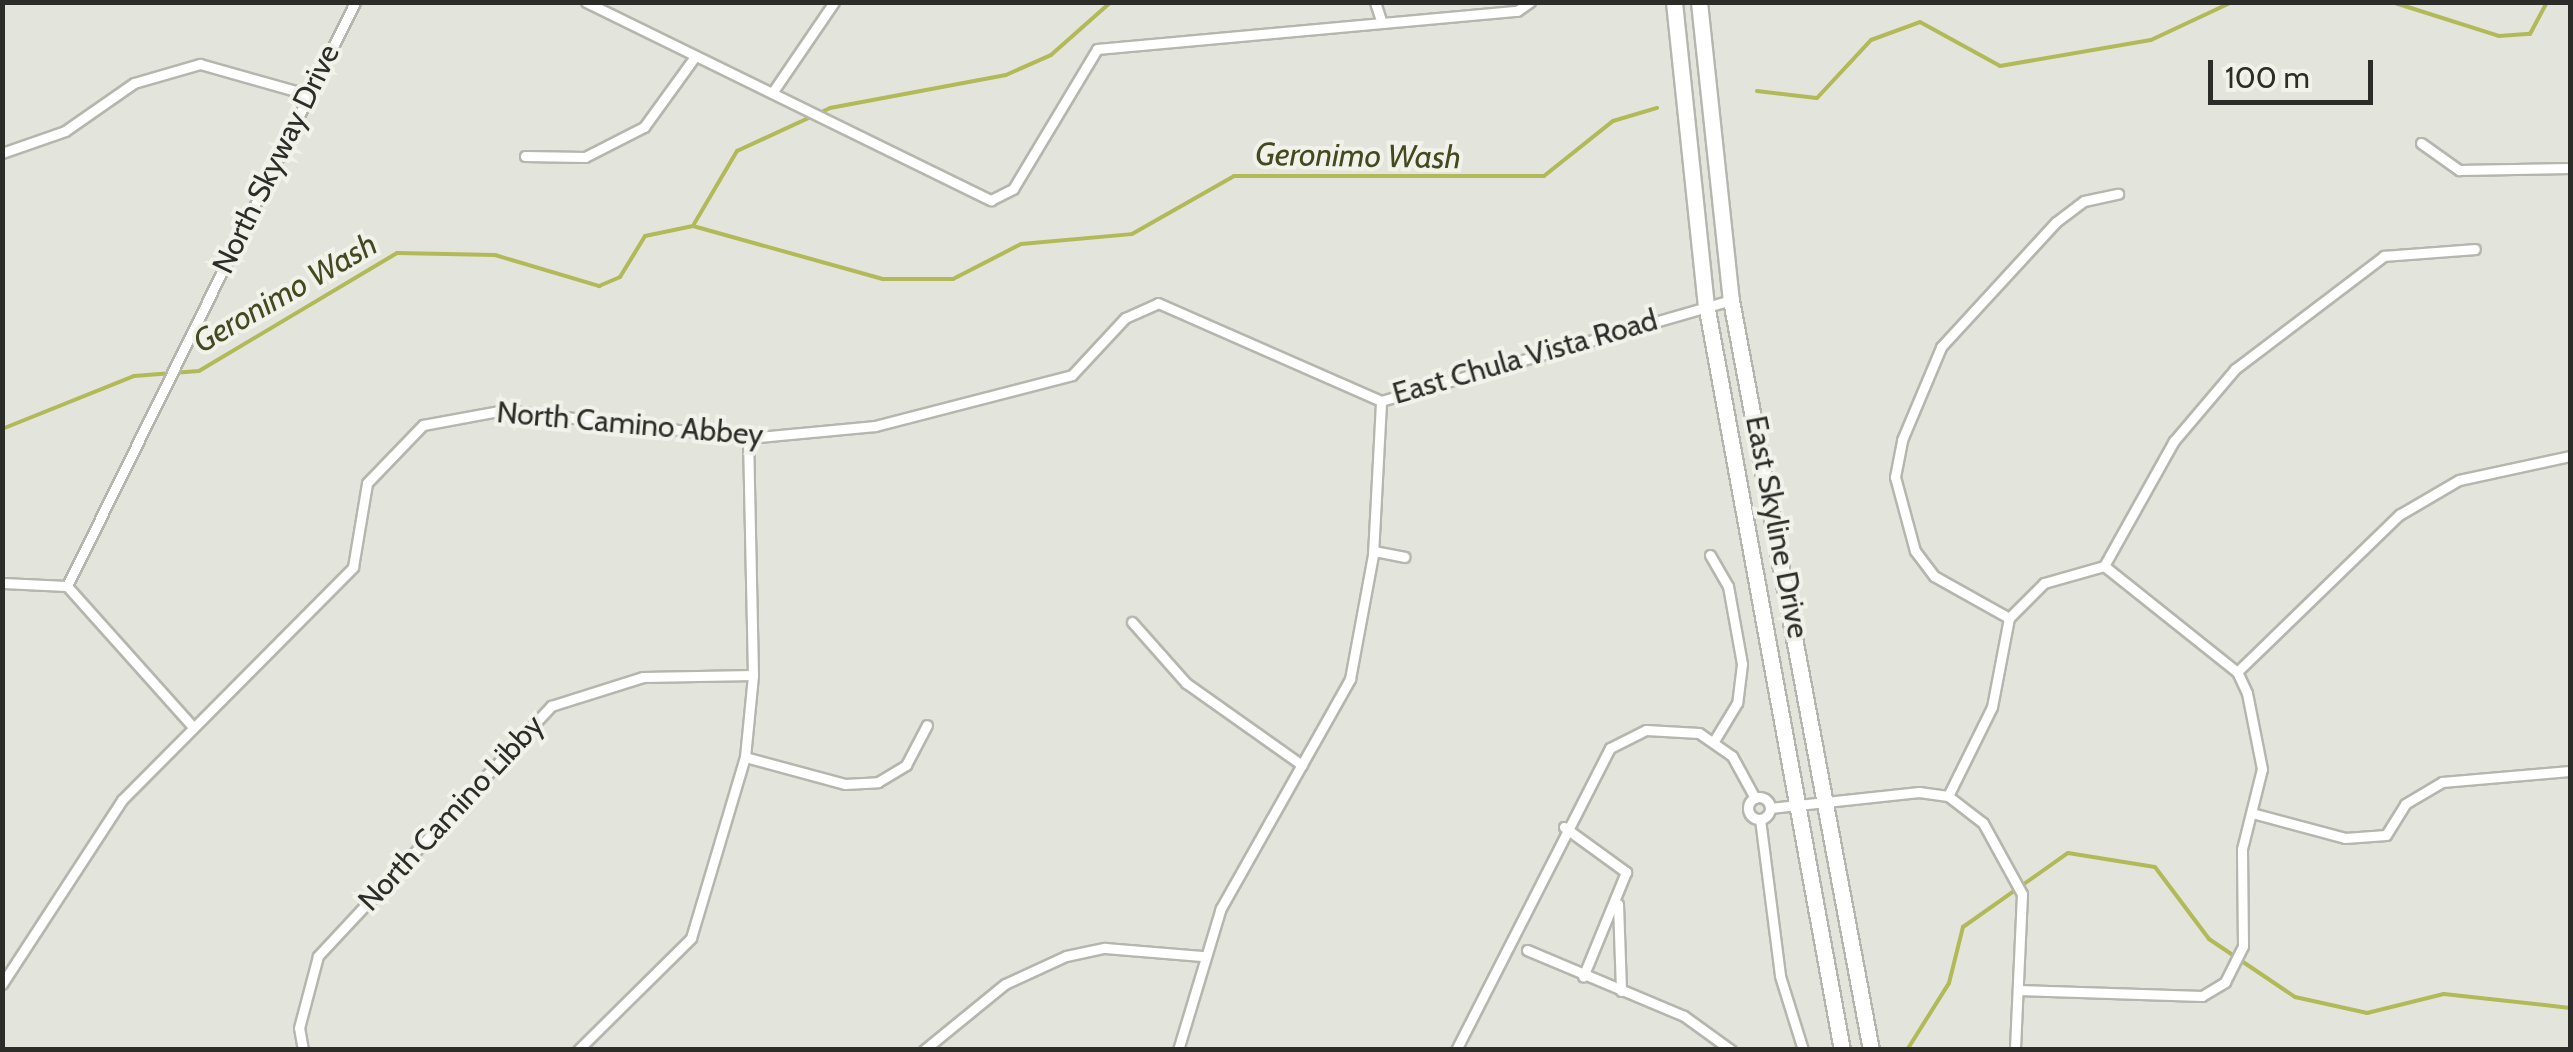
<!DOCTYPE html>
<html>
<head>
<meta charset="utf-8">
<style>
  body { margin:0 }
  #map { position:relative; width:2573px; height:1052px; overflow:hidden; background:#e3e5dc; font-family:Cabin,sans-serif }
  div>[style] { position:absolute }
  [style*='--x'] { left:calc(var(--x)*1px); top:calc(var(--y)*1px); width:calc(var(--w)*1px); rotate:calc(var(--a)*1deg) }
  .stream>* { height:4px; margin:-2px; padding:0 2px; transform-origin:2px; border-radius:2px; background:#b1ba57 }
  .roads { filter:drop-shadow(2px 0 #b5b6ad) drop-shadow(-2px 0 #b5b6ad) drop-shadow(0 2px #b5b6ad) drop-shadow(0 -2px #b5b6ad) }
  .street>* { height:9px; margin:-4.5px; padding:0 4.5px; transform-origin:4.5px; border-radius:4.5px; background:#fff }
  .street>.ring { margin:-4.5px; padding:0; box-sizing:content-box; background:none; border:9px solid #fff; border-radius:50% }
  .primary>* { height:15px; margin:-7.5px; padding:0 7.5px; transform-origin:7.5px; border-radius:7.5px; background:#fff }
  span { translate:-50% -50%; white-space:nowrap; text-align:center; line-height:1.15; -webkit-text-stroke:8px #f1f2e9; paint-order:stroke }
  .street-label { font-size:30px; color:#2c2c29 }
  .water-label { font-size:32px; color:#454920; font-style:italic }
  .frame { position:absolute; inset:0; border:5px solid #2c2c29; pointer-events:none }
  .scale { position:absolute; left:2208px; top:60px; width:165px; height:45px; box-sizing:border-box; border:5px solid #2c2c29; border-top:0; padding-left:12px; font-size:30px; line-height:35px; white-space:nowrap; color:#2c2c29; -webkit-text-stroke:8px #f1f2e9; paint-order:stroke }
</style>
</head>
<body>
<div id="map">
  <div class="stream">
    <i style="--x:2392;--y:2;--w:112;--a:17.6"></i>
    <i style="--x:2499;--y:36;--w:31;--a:-4"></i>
    <i style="--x:2530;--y:34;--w:36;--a:-62"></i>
    <i style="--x:2;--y:3;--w:3;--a:-18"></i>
    <i style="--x:1757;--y:91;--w:60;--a:6.7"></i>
    <i style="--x:1817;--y:98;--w:79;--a:-47"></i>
    <i style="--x:1871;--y:40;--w:52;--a:-20.2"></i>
    <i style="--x:1920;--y:22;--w:91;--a:28.8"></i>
    <i style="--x:2000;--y:66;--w:153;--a:-9.8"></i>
    <i style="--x:2151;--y:40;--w:89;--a:-25.1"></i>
    <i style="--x:694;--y:224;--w:85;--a:-59.5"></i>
    <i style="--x:737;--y:151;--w:102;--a:-24.8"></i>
    <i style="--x:830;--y:108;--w:179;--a:-10.6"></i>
    <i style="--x:1006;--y:75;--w:49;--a:-24"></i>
    <i style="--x:1051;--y:55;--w:80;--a:-41.5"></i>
    <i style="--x:2;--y:429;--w:142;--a:-21.9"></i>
    <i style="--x:134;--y:376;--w:65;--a:-4.4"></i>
    <i style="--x:199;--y:371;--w:230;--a:-30.8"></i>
    <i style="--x:397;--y:253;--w:98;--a:1.2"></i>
    <i style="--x:495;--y:255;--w:109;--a:16.6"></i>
    <i style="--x:599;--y:286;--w:23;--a:-23"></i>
    <i style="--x:620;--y:277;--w:48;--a:-58.6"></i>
    <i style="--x:645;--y:236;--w:49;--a:-11.8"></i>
    <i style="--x:693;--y:226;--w:197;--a:15.6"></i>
    <i style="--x:883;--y:279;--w:70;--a:0"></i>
    <i style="--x:953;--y:279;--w:76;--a:-27.2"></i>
    <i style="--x:1021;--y:244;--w:111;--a:-5.1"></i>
    <i style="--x:1132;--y:234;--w:117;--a:-29.6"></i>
    <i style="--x:1234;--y:176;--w:310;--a:0"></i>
    <i style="--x:1544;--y:176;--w:88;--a:-38.6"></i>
    <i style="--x:1613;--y:121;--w:46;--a:-16.5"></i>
    <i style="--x:1907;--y:1050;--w:79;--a:-57.9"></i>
    <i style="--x:1949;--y:983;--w:58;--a:-76"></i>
    <i style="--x:1963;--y:927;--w:128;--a:-35.2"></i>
    <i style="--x:2068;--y:853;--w:88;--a:9.1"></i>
    <i style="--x:2155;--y:867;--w:90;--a:53.1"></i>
    <i style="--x:2209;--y:939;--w:104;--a:34"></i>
    <i style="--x:2295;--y:997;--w:74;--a:12.5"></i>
    <i style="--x:2367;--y:1013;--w:79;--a:-13.9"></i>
    <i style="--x:2444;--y:994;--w:127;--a:6.3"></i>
  </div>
  <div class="roads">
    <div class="street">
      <i style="--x:586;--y:2;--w:451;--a:26.1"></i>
      <i style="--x:991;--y:200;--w:25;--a:-27"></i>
      <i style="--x:1013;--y:189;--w:163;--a:-59"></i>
      <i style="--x:1097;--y:49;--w:422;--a:-5.2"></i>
      <i style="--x:1517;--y:11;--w:16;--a:-35"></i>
      <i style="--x:1375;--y:2;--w:22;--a:72"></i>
      <i style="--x:772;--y:93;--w:110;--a:-55.7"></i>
      <i style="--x:2421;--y:143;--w:47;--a:35.4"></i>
      <i style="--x:2459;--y:170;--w:111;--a:-1"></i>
      <i style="--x:2;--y:153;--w:67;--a:-19.2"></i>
      <i style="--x:65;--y:131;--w:84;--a:-34.8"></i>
      <i style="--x:134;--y:83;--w:69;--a:-16.1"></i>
      <i style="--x:200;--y:64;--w:110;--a:15.8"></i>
      <i style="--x:525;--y:156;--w:60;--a:1"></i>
      <i style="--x:585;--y:157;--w:66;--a:-27"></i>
      <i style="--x:644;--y:127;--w:85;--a:-54.1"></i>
      <i style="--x:1374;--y:551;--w:31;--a:11"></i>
      <i style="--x:1710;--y:555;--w:36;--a:60"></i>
      <i style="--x:1728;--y:586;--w:79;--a:79.8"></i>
      <i style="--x:1742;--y:664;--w:39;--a:97"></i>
      <i style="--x:1737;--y:703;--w:44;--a:121.2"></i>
      <i style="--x:2104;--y:566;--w:143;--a:-60.8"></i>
      <i style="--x:2174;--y:441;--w:94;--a:-49.7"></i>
      <i style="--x:2235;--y:369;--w:187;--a:-37.2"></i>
      <i style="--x:2384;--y:256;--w:91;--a:-4.4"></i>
      <i style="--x:2;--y:583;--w:65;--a:2.6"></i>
      <i style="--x:67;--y:586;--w:651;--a:-63.75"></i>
      <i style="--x:67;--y:586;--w:188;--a:48.2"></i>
      <i style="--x:2009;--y:618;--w:86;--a:-150.8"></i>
      <i style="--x:1934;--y:576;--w:31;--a:-127"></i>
      <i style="--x:1915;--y:551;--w:77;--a:-105.1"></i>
      <i style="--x:1895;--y:477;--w:38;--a:-79"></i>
      <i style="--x:1902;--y:440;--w:101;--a:-67.2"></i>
      <i style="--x:1941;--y:347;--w:170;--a:-47.4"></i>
      <i style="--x:2056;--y:222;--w:35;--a:-37"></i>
      <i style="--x:2084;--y:201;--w:35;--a:-12"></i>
      <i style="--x:1132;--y:622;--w:81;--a:48.5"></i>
      <i style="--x:1186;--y:683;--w:142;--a:35.3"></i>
      <i style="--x:2237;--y:672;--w:226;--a:-44.1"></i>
      <i style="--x:2399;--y:515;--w:69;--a:-30.3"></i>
      <i style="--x:2459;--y:480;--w:114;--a:-12.2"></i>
      <i style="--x:745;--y:757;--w:104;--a:15.1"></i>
      <i style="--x:845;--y:784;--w:33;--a:-3"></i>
      <i style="--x:878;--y:782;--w:33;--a:-31"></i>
      <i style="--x:906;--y:765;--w:45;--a:-62.3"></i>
      <i style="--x:1948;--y:796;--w:99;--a:-63.7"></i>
      <i style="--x:1992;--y:707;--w:91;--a:-79.2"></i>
      <i style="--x:2009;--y:618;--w:49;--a:-45"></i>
      <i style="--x:2044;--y:583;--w:62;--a:-15.8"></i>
      <i class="ring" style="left:1748px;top:797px;width:13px;height:13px"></i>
      <i style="--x:1770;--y:808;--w:150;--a:-6.1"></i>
      <i style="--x:1919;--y:792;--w:29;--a:8"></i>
      <i style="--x:1948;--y:796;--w:44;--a:37.6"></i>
      <i style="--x:1983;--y:823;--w:81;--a:61.2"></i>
      <i style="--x:2022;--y:894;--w:156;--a:92.6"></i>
      <i style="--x:2252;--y:813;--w:96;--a:15"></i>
      <i style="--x:2345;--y:838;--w:41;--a:-4.2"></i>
      <i style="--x:2386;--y:835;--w:36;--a:-58"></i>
      <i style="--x:2405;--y:804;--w:43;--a:-30.7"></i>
      <i style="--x:2442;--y:782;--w:128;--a:-4.9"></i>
      <i style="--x:1760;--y:819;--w:158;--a:82.7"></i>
      <i style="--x:1780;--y:976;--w:77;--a:72.7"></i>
      <i style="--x:1564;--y:827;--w:77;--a:36"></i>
      <i style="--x:1626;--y:872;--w:113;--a:112.3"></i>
      <i style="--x:1618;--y:904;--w:87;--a:88"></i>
      <i style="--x:1527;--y:950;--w:170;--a:22.8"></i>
      <i style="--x:1684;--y:1016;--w:58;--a:35.9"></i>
      <i style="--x:2;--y:984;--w:220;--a:-56.9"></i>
      <i style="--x:122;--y:800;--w:328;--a:-45.2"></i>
      <i style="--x:353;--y:567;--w:85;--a:-80.5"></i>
      <i style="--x:367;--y:483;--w:81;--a:-46"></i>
      <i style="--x:423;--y:425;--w:82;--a:-10.5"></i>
      <i style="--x:504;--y:410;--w:246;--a:6.5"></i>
      <i style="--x:748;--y:438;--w:128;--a:-5.4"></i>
      <i style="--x:875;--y:426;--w:203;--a:-14.5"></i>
      <i style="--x:1072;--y:375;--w:78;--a:-47.1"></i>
      <i style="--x:1125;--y:318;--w:36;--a:-24"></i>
      <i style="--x:1158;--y:303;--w:244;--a:23.7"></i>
      <i style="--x:1381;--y:401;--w:364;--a:-16.1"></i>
      <i style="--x:2018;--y:990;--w:184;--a:1.9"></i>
      <i style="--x:2202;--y:996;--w:27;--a:-31"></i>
      <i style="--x:2225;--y:982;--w:40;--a:-63.4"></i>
      <i style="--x:2243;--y:946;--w:97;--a:-90.6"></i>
      <i style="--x:2242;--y:849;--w:82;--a:-76"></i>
      <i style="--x:2262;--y:769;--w:77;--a:-101.2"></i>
      <i style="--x:2247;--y:693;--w:23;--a:-115"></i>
      <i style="--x:2237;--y:672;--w:170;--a:-141.4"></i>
      <i style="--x:303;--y:1050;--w:22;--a:-100"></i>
      <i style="--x:299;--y:1028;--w:74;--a:-75.2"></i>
      <i style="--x:318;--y:956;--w:342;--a:-47"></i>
      <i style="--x:551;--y:706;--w:96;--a:-17.5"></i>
      <i style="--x:643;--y:677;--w:110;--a:-1"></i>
      <i style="--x:578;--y:1050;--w:159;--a:-44.7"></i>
      <i style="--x:691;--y:938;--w:189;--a:-73.4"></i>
      <i style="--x:745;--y:757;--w:82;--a:-84.4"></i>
      <i style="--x:753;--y:675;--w:237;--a:-91.2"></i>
      <i style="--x:924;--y:1050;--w:104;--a:-39.2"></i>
      <i style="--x:1005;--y:984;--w:67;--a:-24.7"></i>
      <i style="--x:1066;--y:956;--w:40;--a:-12"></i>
      <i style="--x:1105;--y:948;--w:97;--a:4.7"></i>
      <i style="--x:1178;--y:1050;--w:148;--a:-73.2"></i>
      <i style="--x:1221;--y:908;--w:263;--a:-60.6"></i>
      <i style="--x:1350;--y:679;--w:126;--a:-79.5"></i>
      <i style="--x:1373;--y:555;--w:154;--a:-87"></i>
      <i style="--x:1456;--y:1050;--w:339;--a:-63"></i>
      <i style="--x:1610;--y:748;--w:40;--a:-26.6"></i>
      <i style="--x:1646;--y:730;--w:53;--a:3.2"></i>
      <i style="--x:1699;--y:733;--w:40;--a:34.9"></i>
      <i style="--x:1732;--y:756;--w:48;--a:61.3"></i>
    </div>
    <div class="primary">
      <i style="--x:1674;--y:2;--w:304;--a:84"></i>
      <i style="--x:1706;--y:304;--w:758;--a:79.67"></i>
      <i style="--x:1699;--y:2;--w:300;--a:83.9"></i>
      <i style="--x:1731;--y:300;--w:763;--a:79.43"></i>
    </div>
  </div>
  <div class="street-label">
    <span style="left:276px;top:159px;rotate:-64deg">North Skyway Drive</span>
    <span style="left:1525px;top:357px;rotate:-16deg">East Chula Vista Road</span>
    <span style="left:630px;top:424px;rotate:5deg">North Camino Abbey</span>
    <span style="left:1777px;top:527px;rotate:79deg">East Skyline Drive</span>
    <span style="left:451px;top:813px;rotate:-47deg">North Camino Libby</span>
  </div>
  <div class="water-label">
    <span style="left:1358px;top:156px;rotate:1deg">Geronimo Wash</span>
    <span style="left:285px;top:293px;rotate:-30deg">Geronimo Wash</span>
  </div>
  <div class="frame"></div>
  <div class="scale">100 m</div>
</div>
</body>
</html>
